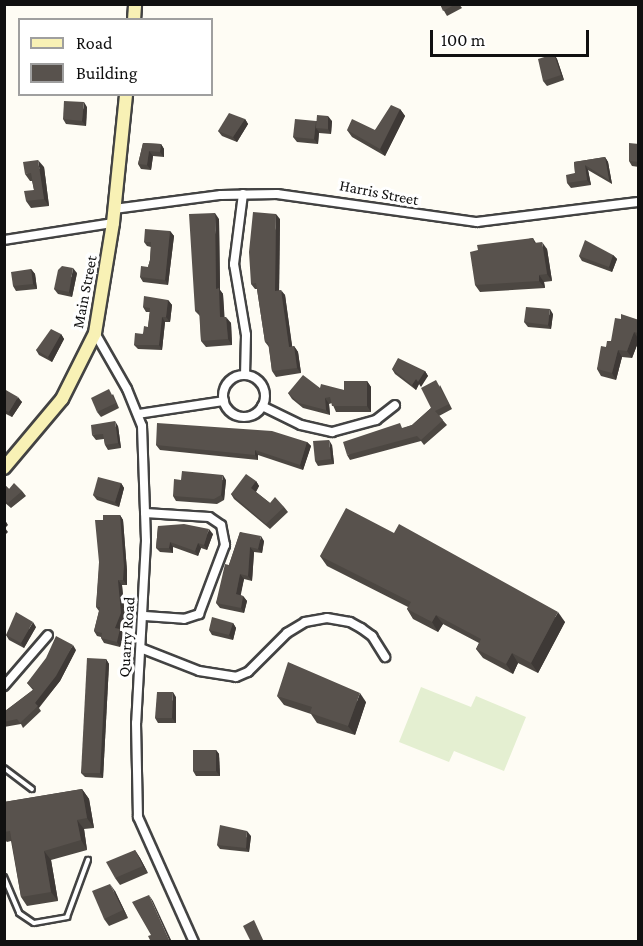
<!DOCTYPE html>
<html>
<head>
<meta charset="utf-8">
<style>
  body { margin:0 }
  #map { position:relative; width:643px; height:946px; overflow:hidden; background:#fefcf4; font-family:"Crimson Pro",serif }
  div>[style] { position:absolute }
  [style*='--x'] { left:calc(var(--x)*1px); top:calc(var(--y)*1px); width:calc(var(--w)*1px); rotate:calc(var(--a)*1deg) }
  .pitch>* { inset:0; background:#e4efd1 }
  .roads { filter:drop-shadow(2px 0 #434343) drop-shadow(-2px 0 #434343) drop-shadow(0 2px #434343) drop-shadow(0 -2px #434343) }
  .lane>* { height:4px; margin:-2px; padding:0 2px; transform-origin:2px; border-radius:2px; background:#fff }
  .street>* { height:8px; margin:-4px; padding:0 4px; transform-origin:4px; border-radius:4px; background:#fff }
  .street>.ring { margin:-4px; padding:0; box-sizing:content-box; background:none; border:8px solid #fff; border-radius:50% }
  .secondary>* { height:12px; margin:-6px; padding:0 6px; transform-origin:6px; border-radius:6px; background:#f8f1b5 }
  .wall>* { inset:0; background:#4c4742 }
  .shaded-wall>* { inset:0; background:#3e3936 }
  .building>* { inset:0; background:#58524d }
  span { translate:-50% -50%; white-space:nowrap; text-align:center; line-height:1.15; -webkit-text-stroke:6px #fff; paint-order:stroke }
  .street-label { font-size:16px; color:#101010 }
  .frame { position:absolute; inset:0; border:6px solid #101010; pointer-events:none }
  .legend { position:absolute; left:18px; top:18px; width:195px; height:78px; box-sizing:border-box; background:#fff; border:2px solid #9f9f9f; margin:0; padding:8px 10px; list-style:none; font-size:18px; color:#101010 }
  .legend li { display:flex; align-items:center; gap:12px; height:30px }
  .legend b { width:30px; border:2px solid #9f9f9f }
  .scale { position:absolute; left:430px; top:30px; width:159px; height:27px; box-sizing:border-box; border:3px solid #101010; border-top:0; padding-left:8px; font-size:18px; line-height:21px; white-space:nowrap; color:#101010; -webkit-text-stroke:4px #fff; paint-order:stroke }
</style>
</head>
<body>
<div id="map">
  <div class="pitch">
    <i style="clip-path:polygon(421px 687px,471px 707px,476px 696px,526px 717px,504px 771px,454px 751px,449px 762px,399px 742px)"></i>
  </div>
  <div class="roads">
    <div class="lane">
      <i style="--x:4;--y:768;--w:35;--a:37"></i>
      <i style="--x:4;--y:877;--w:39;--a:67"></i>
      <i style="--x:19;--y:913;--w:18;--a:34"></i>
      <i style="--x:34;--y:923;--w:34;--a:-10"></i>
      <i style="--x:67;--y:917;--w:61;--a:-69.8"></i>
    </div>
    <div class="street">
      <i style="--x:243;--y:194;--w:71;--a:97.3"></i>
      <i style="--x:234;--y:264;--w:72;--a:80.4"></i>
      <i style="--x:246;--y:335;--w:40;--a:91.4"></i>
      <i style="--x:114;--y:209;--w:108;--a:-7.5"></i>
      <i style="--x:221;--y:195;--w:56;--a:-1"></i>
      <i style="--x:277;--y:194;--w:202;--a:8"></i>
      <i style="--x:477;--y:222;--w:162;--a:-7.1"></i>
      <i style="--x:4;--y:240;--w:110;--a:-8.9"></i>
      <i style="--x:95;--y:333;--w:64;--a:60.3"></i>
      <i style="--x:127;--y:389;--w:40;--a:68"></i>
      <i style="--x:142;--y:426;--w:115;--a:88"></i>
      <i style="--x:146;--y:541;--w:182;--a:93.1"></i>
      <i style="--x:136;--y:723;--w:94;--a:88.8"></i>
      <i style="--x:138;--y:817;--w:137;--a:65.9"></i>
      <i class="ring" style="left:223px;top:375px;width:34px;height:34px"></i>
      <i style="--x:262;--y:406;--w:43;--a:26"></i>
      <i style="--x:301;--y:425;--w:32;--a:13"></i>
      <i style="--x:332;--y:432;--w:46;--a:-15.3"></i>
      <i style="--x:376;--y:420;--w:24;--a:-38"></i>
      <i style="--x:138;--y:414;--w:87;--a:-8.6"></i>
      <i style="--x:145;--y:616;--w:39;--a:4"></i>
      <i style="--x:184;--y:619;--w:16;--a:-18"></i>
      <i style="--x:199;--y:614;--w:74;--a:-69.4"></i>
      <i style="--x:225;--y:545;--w:20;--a:-101"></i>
      <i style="--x:221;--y:525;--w:14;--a:-146"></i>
      <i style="--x:209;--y:517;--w:64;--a:-176.4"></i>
      <i style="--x:143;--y:649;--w:60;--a:21.4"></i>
      <i style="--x:199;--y:671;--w:37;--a:9"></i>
      <i style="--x:236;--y:677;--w:13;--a:-23"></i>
      <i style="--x:248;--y:672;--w:55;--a:-45"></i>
      <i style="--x:287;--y:633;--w:21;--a:-31"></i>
      <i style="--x:305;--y:622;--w:22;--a:-10"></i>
      <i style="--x:327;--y:618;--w:23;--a:10"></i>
      <i style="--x:350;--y:622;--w:13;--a:29"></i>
      <i style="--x:361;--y:628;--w:14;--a:36"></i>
      <i style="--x:372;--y:636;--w:25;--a:58"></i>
      <i style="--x:4;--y:686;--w:67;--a:-49.2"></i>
    </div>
    <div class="secondary">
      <i style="--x:134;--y:20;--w:16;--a:-86"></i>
      <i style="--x:4;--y:468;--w:90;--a:-50"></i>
      <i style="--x:62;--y:399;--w:74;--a:-63.4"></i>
      <i style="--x:95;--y:333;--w:111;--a:-80.7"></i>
      <i style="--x:113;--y:223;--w:130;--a:-84.2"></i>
    </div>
  </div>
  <div class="wall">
    <i style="clip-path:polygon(440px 4px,459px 4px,462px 8px,447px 16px)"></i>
    <i style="clip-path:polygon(554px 54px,557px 59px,564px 80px,547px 86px,543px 81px)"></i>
    <i style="clip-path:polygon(87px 107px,86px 126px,66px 124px,63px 119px)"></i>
    <i style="clip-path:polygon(400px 109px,405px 116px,385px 156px,352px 137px,347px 130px,375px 130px)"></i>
    <i style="clip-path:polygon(245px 119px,248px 124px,237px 142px,222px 136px,218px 131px)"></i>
    <i style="clip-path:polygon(316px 121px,332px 121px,331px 134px,319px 133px,319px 132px,318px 144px,297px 142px,293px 137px)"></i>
    <i style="clip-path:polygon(143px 143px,161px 144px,164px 149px,164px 157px,153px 156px,151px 170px,141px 169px,138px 164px)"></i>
    <i style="clip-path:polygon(639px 144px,639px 167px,632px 166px,629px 161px)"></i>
    <i style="clip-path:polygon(605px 157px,608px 162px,612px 184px,588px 170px,591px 185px,571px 188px,567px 183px,575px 173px,574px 162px)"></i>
    <i style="clip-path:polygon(44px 167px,49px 206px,31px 208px,26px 201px,34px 190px,32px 181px,30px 181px,25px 174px)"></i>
    <i style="clip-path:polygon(219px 219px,220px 290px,223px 294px,224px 317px,231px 323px,232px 345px,206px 347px,201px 341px,200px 316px,195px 311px)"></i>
    <i style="clip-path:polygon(280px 219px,279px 290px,285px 295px,292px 347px,294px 346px,298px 352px,301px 373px,276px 377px,272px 371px,269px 347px,265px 342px,257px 289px,255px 289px,251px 284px)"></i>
    <i style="clip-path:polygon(170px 231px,174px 236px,168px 285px,143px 282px,140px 277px,148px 267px,150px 260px,151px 247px,147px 246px,144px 242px)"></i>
    <i style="clip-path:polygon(533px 238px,536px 243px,547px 249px,552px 281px,544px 282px,545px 288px,480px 292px,475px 285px,478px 250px)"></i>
    <i style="clip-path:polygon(613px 255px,617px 259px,612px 272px,582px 261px,579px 256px)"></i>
    <i style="clip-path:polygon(31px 269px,35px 274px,37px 289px,16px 291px,13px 286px)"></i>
    <i style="clip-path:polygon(77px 273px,72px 297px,58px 294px,54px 289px)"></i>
    <i style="clip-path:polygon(168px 300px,172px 305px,170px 322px,165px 322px,162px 350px,138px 349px,134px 345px,148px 327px,150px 312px,146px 312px,143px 307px)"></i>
    <i style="clip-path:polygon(553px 314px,551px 329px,528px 327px,524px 322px)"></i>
    <i style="clip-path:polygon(639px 320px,639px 340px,632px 358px,622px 357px,616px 380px,601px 376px,597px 369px,606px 347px,611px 341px)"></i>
    <i style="clip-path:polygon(61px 334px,64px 339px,52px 362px,39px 355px,36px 350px)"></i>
    <i style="clip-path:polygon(392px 369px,425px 371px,428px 376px,419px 384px,416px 390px,395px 374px)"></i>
    <i style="clip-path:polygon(367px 381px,371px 387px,371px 412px,336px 412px,332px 403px,329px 404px,330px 415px,303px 408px,292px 399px,288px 393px,320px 388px,344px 390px)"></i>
    <i style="clip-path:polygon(440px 385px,452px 409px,439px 416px,447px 425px,424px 445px,421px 441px,350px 460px,347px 455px,404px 428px,412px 425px,431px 408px)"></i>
    <i style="clip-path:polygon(4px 389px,22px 402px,12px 417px,4px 413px)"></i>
    <i style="clip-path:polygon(113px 394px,119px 408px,101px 417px,97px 412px)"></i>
    <i style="clip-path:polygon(118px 426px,121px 448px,108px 450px,105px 445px,104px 439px,96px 440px,92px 435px)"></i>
    <i style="clip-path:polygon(307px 442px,311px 446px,303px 470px,258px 455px,258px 460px,160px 450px,156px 445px)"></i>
    <i style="clip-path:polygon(332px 445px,334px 464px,318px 466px,315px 461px)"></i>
    <i style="clip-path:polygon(181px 480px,226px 480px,224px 500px,217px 504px,176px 501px,173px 496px)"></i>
    <i style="clip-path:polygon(256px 481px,259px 486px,256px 492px,270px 503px,284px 507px,288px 512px,270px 529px,234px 499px,231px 494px)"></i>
    <i style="clip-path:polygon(121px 483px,124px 488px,119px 507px,97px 500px,93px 495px)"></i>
    <i style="clip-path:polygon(4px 484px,9px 489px,22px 491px,26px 496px,11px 508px,4px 502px)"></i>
    <i style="clip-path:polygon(120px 515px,123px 520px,127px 571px,127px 585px,122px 585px,125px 618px,120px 629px,124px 634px,120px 647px,104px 643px,101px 638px,101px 637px,97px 636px,94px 631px,99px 611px,96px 607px,103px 520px)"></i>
    <i style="clip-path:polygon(158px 526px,213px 534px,207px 550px,201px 548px,198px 556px,173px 547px,173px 553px,160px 552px,156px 548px)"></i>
    <i style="clip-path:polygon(240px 532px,264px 541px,262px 553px,254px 552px,252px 581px,244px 579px,240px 595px,243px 596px,247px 601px,244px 613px,220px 608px,216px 603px)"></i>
    <i style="clip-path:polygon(394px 533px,565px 622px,538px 673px,518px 663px,513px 674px,483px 658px,476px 649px,479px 643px,443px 624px,438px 632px,413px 619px,407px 609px,408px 607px,327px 566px,320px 556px)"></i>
    <i style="clip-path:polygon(233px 623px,236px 628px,233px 640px,212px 635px,209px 630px)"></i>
    <i style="clip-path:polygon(36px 627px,24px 648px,9px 640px,6px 635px)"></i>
    <i style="clip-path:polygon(76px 650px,60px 681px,39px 708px,41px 711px,23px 728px,21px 724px,4px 727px,4px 709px,5px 711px,33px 690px,27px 683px)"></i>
    <i style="clip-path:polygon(106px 659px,109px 664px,103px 778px,85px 777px,81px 773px)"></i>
    <i style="clip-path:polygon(277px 696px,366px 702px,355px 735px,317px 723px,311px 714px,284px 705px)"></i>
    <i style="clip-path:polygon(176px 697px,176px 723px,158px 723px,155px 718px)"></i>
    <i style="clip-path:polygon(216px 750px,219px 754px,220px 776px,196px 776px,193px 771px)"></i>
    <i style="clip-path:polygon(82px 789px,89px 799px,94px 828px,84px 829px,87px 850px,51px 860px,58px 901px,27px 906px,21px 897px,11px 841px,7px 842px,4px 839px,4px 802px)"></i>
    <i style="clip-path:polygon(251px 836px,249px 852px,220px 849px,217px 845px)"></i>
    <i style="clip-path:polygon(135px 850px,140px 858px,148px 873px,120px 885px,115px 878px)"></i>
    <i style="clip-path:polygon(115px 891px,128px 918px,109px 926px,104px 919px)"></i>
  </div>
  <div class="shaded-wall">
    <i style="clip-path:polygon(554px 54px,557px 59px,564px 80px,561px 75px)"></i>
    <i style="clip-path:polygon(84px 102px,87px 107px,86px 126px,82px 121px)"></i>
    <i style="clip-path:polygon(400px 109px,405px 116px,385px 156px,380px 149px)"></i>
    <i style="clip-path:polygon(328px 116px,332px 121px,331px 134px,328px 129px)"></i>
    <i style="clip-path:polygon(245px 119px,248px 124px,237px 142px,233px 137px)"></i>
    <i style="clip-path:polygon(316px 121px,316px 128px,319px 132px,318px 144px,314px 139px)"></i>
    <i style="clip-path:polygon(161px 144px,164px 149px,164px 157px,160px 152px)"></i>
    <i style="clip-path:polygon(149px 151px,153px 156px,151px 170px,147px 165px)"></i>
    <i style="clip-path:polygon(605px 157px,608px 162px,612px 184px,609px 180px)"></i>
    <i style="clip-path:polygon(38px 160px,44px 167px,49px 206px,44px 199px)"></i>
    <i style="clip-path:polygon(585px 165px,588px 170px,591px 185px,587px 180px)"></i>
    <i style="clip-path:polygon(215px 213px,219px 219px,220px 290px,223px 294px,225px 323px,220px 317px,216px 289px)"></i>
    <i style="clip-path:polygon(276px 214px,280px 219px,279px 296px,275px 291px)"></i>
    <i style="clip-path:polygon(170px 231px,174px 236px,168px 285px,165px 280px)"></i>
    <i style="clip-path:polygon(542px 242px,547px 249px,552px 281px,547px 274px)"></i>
    <i style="clip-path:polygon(613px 255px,617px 259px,612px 272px,609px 267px)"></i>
    <i style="clip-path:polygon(73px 268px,77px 273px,72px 297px,69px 292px)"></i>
    <i style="clip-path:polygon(31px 269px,35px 274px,37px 289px,33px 284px)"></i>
    <i style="clip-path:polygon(539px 275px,544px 282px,545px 288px,539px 281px)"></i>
    <i style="clip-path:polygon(281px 290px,285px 295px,293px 352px,289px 347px)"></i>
    <i style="clip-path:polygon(168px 300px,172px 305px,170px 322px,166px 317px)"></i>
    <i style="clip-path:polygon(550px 309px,553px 314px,551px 329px,548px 325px)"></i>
    <i style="clip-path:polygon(162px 317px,165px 322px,162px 350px,159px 345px)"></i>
    <i style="clip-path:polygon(226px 317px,231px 323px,232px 345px,228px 339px)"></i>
    <i style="clip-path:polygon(634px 332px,639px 340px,632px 358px,627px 351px)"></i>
    <i style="clip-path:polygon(61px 334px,64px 339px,52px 362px,48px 357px)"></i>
    <i style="clip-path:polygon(294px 346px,298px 352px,301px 373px,297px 368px)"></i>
    <i style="clip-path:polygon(618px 350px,622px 357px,616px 380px,612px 373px)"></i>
    <i style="clip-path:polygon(425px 371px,428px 376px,421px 387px,419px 384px,416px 390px,412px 385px,416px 379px)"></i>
    <i style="clip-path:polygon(367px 381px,371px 387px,371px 412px,367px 406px)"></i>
    <i style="clip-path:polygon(18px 397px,22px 402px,12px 417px,9px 412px)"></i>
    <i style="clip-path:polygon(325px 398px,329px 404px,330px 415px,326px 410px)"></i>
    <i style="clip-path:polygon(115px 421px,118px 426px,121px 448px,118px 443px)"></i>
    <i style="clip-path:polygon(329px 440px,332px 445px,334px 464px,331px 459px)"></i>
    <i style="clip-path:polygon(307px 442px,311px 446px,303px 470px,300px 465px)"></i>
    <i style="clip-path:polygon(255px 450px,258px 455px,258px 460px,255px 455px)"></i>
    <i style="clip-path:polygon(223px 475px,226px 480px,224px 500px,221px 495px)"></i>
    <i style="clip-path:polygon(256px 481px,259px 486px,255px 493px,251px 488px)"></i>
    <i style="clip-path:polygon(121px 483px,124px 488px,119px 507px,115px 502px)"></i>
    <i style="clip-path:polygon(120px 515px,123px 520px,127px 571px,127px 585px,123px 580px)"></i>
    <i style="clip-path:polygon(5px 520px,8px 525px,5px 528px,8px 532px,4px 536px)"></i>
    <i style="clip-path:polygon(209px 529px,213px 534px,207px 550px,204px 545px)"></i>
    <i style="clip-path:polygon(261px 536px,264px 541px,262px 553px,258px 549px)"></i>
    <i style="clip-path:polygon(170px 542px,173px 547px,173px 553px,169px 548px)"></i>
    <i style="clip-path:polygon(198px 543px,201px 548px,198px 556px,195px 551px)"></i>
    <i style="clip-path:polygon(250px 547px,254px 552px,252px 581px,248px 576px)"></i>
    <i style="clip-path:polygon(240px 574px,244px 579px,240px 599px,236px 594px)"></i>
    <i style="clip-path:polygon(118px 580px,122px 585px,125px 618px,120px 629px,124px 634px,120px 647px,117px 642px,115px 628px)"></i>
    <i style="clip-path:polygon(243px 596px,247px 601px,244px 613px,241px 608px)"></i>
    <i style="clip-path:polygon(558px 612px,565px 622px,538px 673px,531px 663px)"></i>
    <i style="clip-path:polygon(436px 615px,443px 624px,438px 632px,432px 622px)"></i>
    <i style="clip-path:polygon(33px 622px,36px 627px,24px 648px,21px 643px)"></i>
    <i style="clip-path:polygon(233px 623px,236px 628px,233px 640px,229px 635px)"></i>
    <i style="clip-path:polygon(73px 645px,76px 650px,60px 681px,38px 708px,35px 703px)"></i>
    <i style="clip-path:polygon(512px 653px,518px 663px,513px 674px,506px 664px)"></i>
    <i style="clip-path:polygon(106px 659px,109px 664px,103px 778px,100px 773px)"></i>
    <i style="clip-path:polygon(173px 692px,176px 697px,176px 723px,172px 718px)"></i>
    <i style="clip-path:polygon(360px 693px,366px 702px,355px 735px,348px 726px)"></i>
    <i style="clip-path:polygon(216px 750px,219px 754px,220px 776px,216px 771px)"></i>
    <i style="clip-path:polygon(82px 789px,89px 799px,94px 828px,87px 818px)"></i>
    <i style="clip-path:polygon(77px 820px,84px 829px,87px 850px,81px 840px)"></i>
    <i style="clip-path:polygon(247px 831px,251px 836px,249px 852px,246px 848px)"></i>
    <i style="clip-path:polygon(135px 850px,140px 858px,148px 873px,143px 866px)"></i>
    <i style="clip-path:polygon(44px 851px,51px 860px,58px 901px,51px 892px)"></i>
    <i style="clip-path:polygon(110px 884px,115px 891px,128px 918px,123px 910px)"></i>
    <i style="clip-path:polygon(149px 895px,153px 901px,172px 942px,170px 942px)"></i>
  </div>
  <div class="building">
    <i style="clip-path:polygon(440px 4px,456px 4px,443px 11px)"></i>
    <i style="clip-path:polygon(554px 54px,561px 75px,543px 81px,538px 59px)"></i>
    <i style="clip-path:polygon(64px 101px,84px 102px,82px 121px,63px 119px)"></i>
    <i style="clip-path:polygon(391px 105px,400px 109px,380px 149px,347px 130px,352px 119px,375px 130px)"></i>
    <i style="clip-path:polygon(229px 113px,245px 119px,233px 137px,218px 131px)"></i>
    <i style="clip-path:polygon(317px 115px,328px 116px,328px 129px,316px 128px)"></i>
    <i style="clip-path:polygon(295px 119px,316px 121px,314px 139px,293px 137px)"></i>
    <i style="clip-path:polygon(143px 143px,161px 144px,160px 152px,149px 151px,147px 165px,138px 164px)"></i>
    <i style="clip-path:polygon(629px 143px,639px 144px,639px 162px,629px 161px)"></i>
    <i style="clip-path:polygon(605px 157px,609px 180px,585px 165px,587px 180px,567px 183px,566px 175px,575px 173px,574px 162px)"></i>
    <i style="clip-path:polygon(38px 160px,44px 199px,26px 201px,24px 191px,34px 190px,31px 173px,25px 174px,23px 162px)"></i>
    <i style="clip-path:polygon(253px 212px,276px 214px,275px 291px,281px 290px,289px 347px,294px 346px,297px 368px,272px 371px,268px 342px,265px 342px,256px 283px,251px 284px,249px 252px)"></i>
    <i style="clip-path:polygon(215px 213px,216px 289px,219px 288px,220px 317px,226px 317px,228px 339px,201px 341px,199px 310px,195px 311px,189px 214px)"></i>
    <i style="clip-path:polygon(145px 229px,170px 231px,165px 280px,140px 277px,141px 266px,148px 267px,150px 260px,151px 242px,144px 242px)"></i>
    <i style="clip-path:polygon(533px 238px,534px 243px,542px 242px,547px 274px,539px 275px,539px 281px,475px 285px,470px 252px,478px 250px,477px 245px)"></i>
    <i style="clip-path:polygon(585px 240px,613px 255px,609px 267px,579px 256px)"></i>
    <i style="clip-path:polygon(62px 266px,73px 268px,69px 292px,54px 289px,58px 270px)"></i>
    <i style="clip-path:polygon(31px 269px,33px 284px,13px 286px,11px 272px)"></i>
    <i style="clip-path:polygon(144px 296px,168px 300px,166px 317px,162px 317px,159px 345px,134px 345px,135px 333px,143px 334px,144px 326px,148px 327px,150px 308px,143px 307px)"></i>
    <i style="clip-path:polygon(526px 307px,550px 309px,548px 325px,524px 322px)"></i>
    <i style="clip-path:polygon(621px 314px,639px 320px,638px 333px,634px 332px,627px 351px,618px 350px,612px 373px,597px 369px,601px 346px,606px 347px,607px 341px,611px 341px,615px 318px,621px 319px)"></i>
    <i style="clip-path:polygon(51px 329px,61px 334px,48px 357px,36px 350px)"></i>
    <i style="clip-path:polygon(398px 358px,425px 371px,418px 382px,416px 379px,412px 385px,392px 369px)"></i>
    <i style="clip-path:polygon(303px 375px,320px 388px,321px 384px,344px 390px,344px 381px,367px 381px,367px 406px,332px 406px,330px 397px,325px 398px,326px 410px,299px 403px,288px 393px)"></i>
    <i style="clip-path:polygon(436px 380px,449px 404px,435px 411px,443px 420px,421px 440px,417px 436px,347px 455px,343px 442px,400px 423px,402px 428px,412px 425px,431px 408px,421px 388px)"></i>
    <i style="clip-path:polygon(4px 389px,18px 397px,9px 412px,4px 410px)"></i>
    <i style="clip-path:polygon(109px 389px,116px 403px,97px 412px,91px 398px)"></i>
    <i style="clip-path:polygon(115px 421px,118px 443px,105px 445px,103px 434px,92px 435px,91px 425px)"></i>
    <i style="clip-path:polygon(157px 423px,272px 431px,307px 442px,300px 465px,255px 450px,255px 455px,156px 445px)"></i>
    <i style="clip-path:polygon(329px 440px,331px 459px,315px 461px,313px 441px)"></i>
    <i style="clip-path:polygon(182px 471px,223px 475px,221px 495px,214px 499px,173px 496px,174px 479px,181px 480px)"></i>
    <i style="clip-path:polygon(246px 474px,256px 481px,251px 488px,270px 503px,275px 497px,284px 507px,266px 524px,231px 494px)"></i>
    <i style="clip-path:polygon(98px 477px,121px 483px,115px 502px,93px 495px)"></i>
    <i style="clip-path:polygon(14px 483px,22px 491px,8px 503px,4px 500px,4px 484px,9px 489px)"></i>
    <i style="clip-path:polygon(346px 508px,394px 533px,399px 524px,558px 612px,531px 663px,512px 653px,506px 664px,476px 649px,481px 639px,436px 615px,432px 622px,407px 609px,411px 602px,320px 556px)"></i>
    <i style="clip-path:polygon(103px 515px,120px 515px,124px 566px,123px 580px,118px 580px,121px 613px,115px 628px,120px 629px,117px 642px,101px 638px,102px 633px,94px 631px,100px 607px,96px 607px,99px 562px,95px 520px,103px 520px)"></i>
    <i style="clip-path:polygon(184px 524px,209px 529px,204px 545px,198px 543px,195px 551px,170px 542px,169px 548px,156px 548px,158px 526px)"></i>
    <i style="clip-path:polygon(240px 532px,261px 536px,258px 549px,250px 547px,248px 576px,240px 574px,236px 594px,243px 596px,241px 608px,216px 603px,225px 564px,229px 565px)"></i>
    <i style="clip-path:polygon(16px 612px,33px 622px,21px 643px,6px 635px)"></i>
    <i style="clip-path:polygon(212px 617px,233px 623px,229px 635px,209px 630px)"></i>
    <i style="clip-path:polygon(56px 636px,73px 645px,56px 676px,35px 703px,38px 706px,20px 723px,17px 719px,4px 722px,4px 712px,34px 689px,27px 683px,46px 658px)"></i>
    <i style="clip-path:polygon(87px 658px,106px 659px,100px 773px,81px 773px)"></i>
    <i style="clip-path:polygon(288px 662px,360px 693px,348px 726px,310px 713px,312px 707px,277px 696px)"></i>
    <i style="clip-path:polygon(157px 692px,173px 692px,172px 718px,155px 718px)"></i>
    <i style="clip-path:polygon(193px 750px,216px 750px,216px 771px,193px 771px)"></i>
    <i style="clip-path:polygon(82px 789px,87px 818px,77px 820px,81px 840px,44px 851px,51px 892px,21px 897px,10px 831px,4px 832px,4px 802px)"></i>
    <i style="clip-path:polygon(220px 825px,247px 831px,246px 848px,217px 845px)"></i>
    <i style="clip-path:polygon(135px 850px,143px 866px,115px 878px,106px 862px)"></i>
    <i style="clip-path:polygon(110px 884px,123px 910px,104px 919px,92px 891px)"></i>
    <i style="clip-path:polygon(149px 895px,170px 942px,151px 942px,148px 936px,151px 935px,132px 902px)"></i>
    <i style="clip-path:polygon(254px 920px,264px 942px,251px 942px,243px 926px)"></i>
  </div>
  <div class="street-label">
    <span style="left:379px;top:193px;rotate:11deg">Harris Street</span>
    <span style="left:85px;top:292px;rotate:-79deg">Main Street</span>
    <span style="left:127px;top:637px;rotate:-86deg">Quarry Road</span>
  </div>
  <div class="frame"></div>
  <ul class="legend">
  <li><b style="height:8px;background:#f8f1b5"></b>Road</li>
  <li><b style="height:16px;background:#58524d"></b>Building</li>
  </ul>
  <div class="scale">100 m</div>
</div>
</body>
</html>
